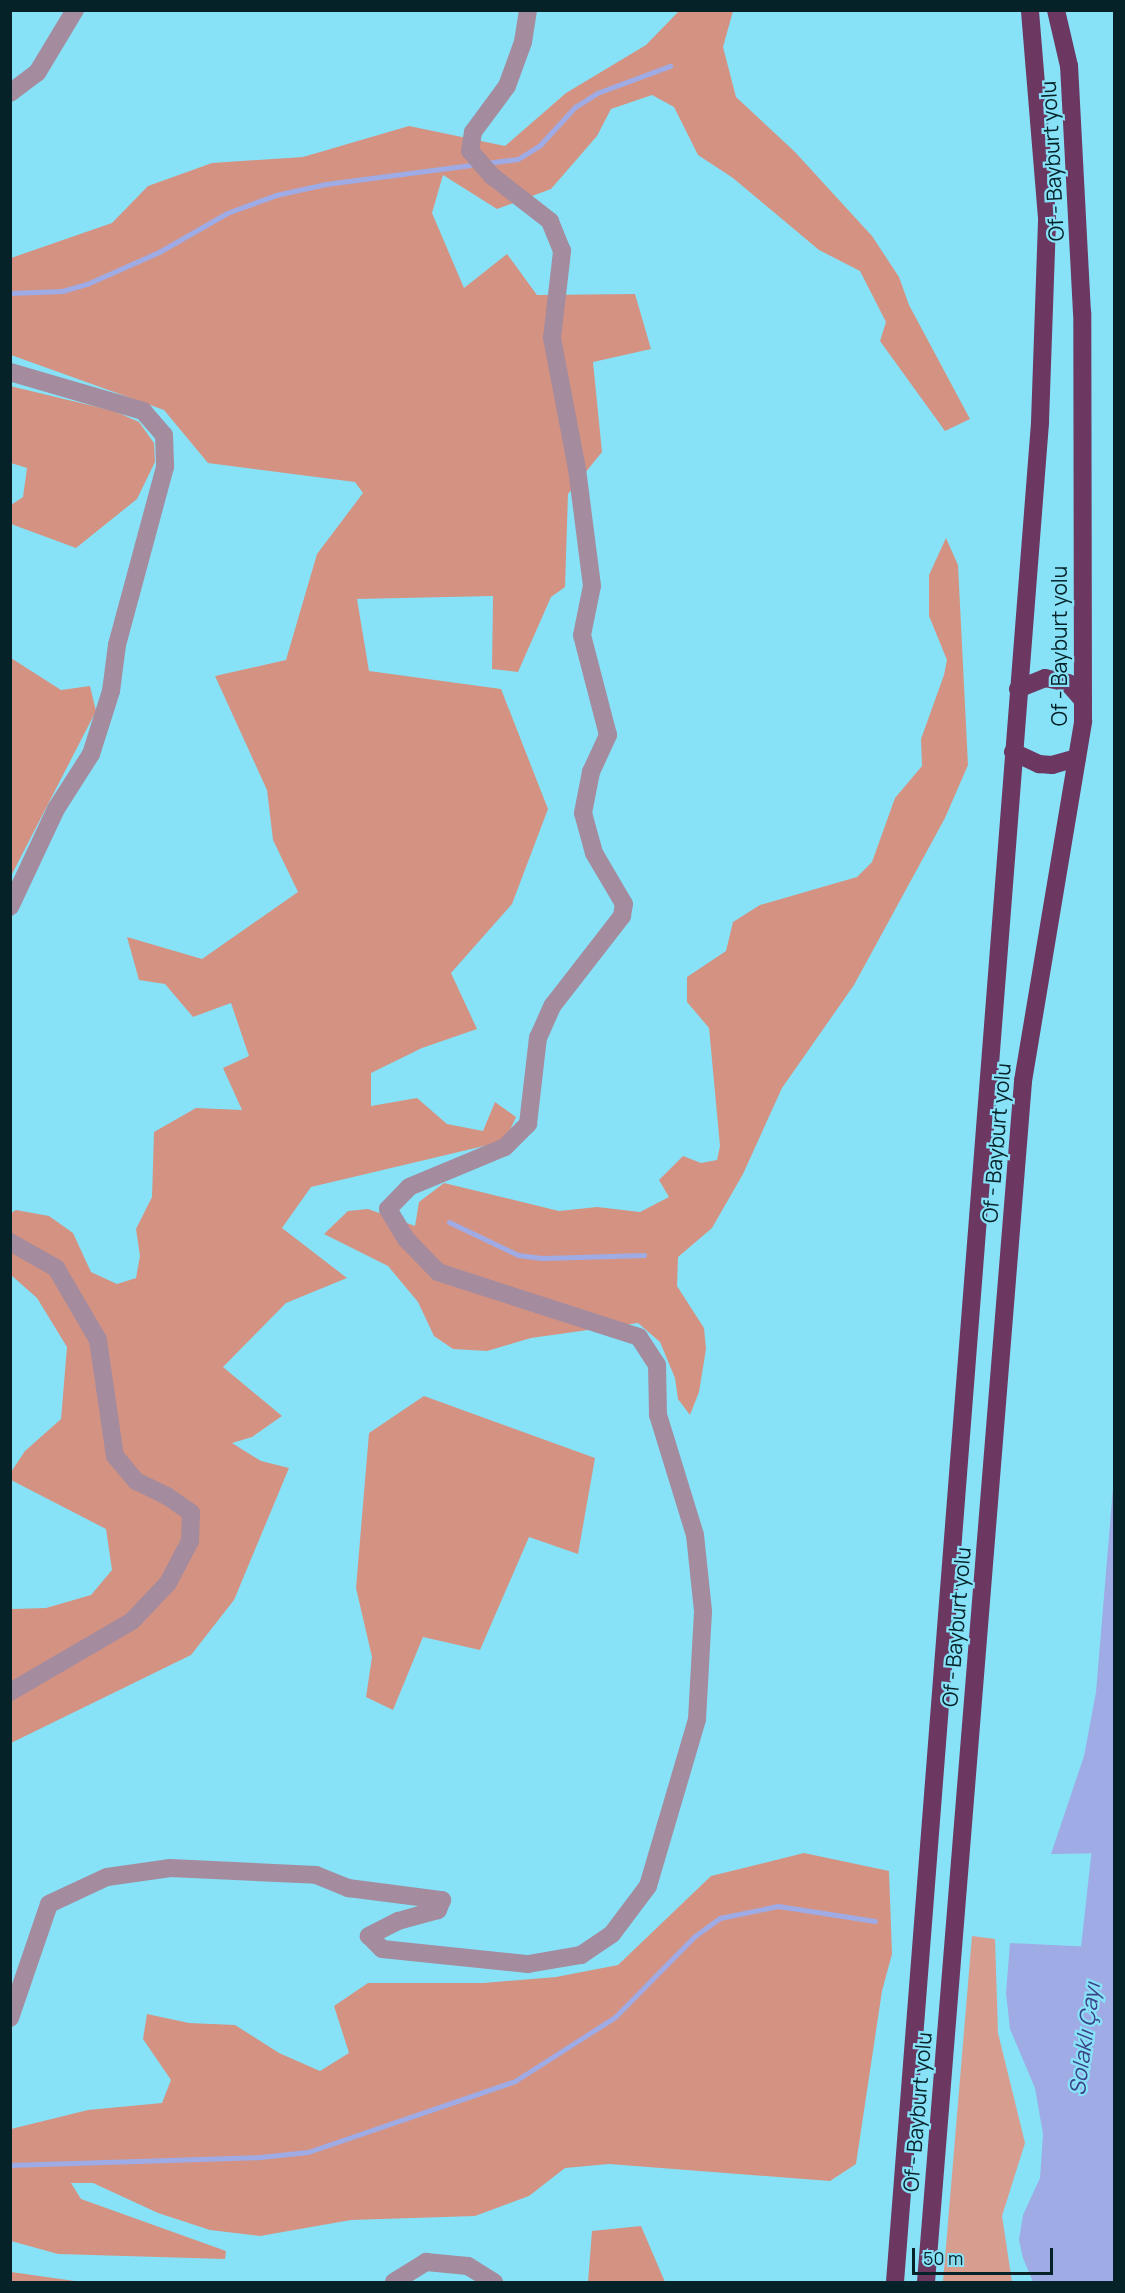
<!DOCTYPE html>
<html>
<head>
<meta charset="utf-8">
<style>
  body { margin:0 }
  #map { position:relative; width:1125px; height:2293px; overflow:hidden; background:#87e2f8; font-family:Manrope,sans-serif }
  div>[style] { position:absolute }
  [style*='--x'] { left:calc(var(--x)*1px); top:calc(var(--y)*1px); width:calc(var(--w)*1px); rotate:calc(var(--a)*1deg) }
  .green>* { inset:0; background:#d79d8e }
  .forest>* { inset:0; background:#d49382 }
  .water>* { inset:0; background:#9fabe4 }
  .stream>* { height:5px; margin:-2.5px; padding:0 2.5px; transform-origin:2.5px; border-radius:2.5px; background:#9fabe4 }
  .river>* { height:33px; margin:-16.5px; padding:0 16.5px; transform-origin:16.5px; border-radius:16.5px; background:#9fabe4 }
  .street>* { height:18px; margin:-9px; padding:0 9px; transform-origin:9px; border-radius:9px; background:#a58b9e }
  .highway>* { height:18px; margin:-9px; padding:0 9px; transform-origin:9px; border-radius:9px; background:#6c3861 }
  span { translate:-50% -50%; white-space:nowrap; text-align:center; line-height:1.15; -webkit-text-stroke:4.5px #87e2f8; paint-order:stroke }
  .street-label { font-size:21px; color:#042228 }
  .water-label { font-size:22px; color:#3b4387; font-style:italic }
  .frame { position:absolute; inset:0; border:12px solid #042228; pointer-events:none }
  .scale { position:absolute; left:912px; top:2248px; width:141px; height:27px; box-sizing:border-box; border:3px solid #042228; border-top:0; padding-left:8px; font-size:18px; line-height:21px; white-space:nowrap; color:#042228; -webkit-text-stroke:4px #87e2f8; paint-order:stroke }
</style>
</head>
<body>
<div id="map">
  <div class="green">
    <i style="clip-path:polygon(972px 1936px,995px 1939px,998px 2033px,1025px 2143px,1002px 2216px,1012px 2282px,943px 2282px)"></i>
  </div>
  <div class="forest">
    <i style="clip-path:polygon(679px 11px,733px 11px,723px 47px,736px 97px,795px 152px,872px 236px,899px 277px,909px 305px,970px 419px,945px 431px,880px 341px,886px 322px,860px 271px,819px 250px,733px 178px,698px 155px,674px 107px,652px 95px,611px 109px,597px 136px,551px 189px,497px 209px,443px 175px,432px 213px,464px 288px,507px 254px,537px 295px,635px 294px,651px 349px,593px 362px,602px 452px,568px 494px,565px 587px,551px 597px,518px 672px,492px 669px,493px 596px,357px 599px,369px 671px,501px 689px,548px 809px,512px 904px,451px 973px,477px 1029px,422px 1048px,371px 1073px,371px 1106px,417px 1098px,447px 1124px,483px 1131px,495px 1102px,516px 1117px,505px 1141px,311px 1187px,282px 1228px,347px 1278px,286px 1303px,223px 1367px,282px 1416px,252px 1437px,232px 1443px,261px 1461px,289px 1468px,234px 1600px,191px 1655px,11px 1743px,10px 1585px,12px 1609px,46px 1608px,91px 1595px,112px 1570px,106px 1529px,11px 1480px,11px 1472px,25px 1451px,61px 1419px,67px 1347px,37px 1298px,11px 1275px,11px 1213px,16px 1210px,49px 1216px,73px 1233px,91px 1272px,117px 1284px,136px 1278px,140px 1256px,136px 1229px,152px 1197px,154px 1132px,196px 1108px,242px 1110px,223px 1068px,249px 1056px,231px 1003px,193px 1017px,165px 984px,139px 980px,127px 937px,202px 959px,298px 892px,273px 840px,267px 790px,215px 676px,286px 660px,317px 554px,363px 493px,355px 482px,208px 463px,164px 410px,11px 355px,11px 258px,112px 223px,148px 186px,212px 163px,303px 157px,409px 126px,505px 146px,566px 93px,646px 45px)"></i>
    <i style="clip-path:polygon(10px 386px,114px 411px,139px 422px,154px 443px,155px 462px,137px 499px,76px 548px,11px 524px,11px 505px,23px 497px,27px 468px,11px 463px)"></i>
    <i style="clip-path:polygon(946px 538px,958px 565px,968px 765px,945px 818px,854px 985px,782px 1088px,743px 1174px,712px 1228px,678px 1257px,677px 1286px,704px 1328px,706px 1349px,699px 1392px,690px 1415px,678px 1399px,675px 1378px,660px 1342px,638px 1323px,531px 1338px,487px 1351px,453px 1349px,434px 1336px,418px 1302px,388px 1266px,324px 1234px,348px 1211px,368px 1209px,415px 1226px,419px 1202px,444px 1183px,559px 1211px,597px 1207px,640px 1212px,669px 1197px,659px 1180px,683px 1156px,701px 1163px,717px 1160px,720px 1146px,709px 1028px,687px 1002px,687px 977px,726px 951px,733px 922px,760px 905px,857px 877px,872px 862px,895px 798px,922px 766px,921px 739px,944px 675px,947px 660px,929px 616px,929px 575px)"></i>
    <i style="clip-path:polygon(11px 658px,61px 690px,90px 686px,96px 711px,11px 876px)"></i>
    <i style="clip-path:polygon(424px 1396px,595px 1458px,578px 1554px,529px 1537px,480px 1650px,423px 1637px,393px 1710px,366px 1697px,372px 1657px,356px 1588px,369px 1433px)"></i>
    <i style="clip-path:polygon(804px 1853px,889px 1871px,892px 1954px,882px 1991px,856px 2164px,830px 2181px,609px 2164px,565px 2168px,529px 2196px,475px 2216px,351px 2220px,260px 2236px,210px 2230px,158px 2213px,93px 2183px,71px 2183px,81px 2199px,226px 2251px,225px 2259px,58px 2254px,11px 2241px,11px 2129px,88px 2110px,162px 2103px,171px 2080px,143px 2039px,147px 2014px,189px 2023px,235px 2025px,279px 2053px,320px 2071px,349px 2053px,334px 2006px,368px 1983px,483px 1983px,556px 1977px,618px 1965px,711px 1876px)"></i>
    <i style="clip-path:polygon(641px 2226px,665px 2282px,588px 2282px,592px 2231px)"></i>
    <i style="clip-path:polygon(11px 2272px,82px 2282px,11px 2282px)"></i>
  </div>
  <div class="water">
    <i style="clip-path:polygon(1114px 1476px,1114px 1853px,1051px 1854px,1084px 1756px,1096px 1692px)"></i>
    <i style="clip-path:polygon(1010px 1943px,1114px 1948px,1114px 2282px,1033px 2282px,1023px 2258px,1019px 2240px,1023px 2215px,1040px 2178px,1043px 2134px,1035px 2088px,1010px 2029px,1006px 1993px)"></i>
  </div>
  <div class="stream">
    <i style="--x:486;--y:163;--w:32;--a:-7"></i>
    <i style="--x:518;--y:159;--w:26;--a:-32"></i>
    <i style="--x:540;--y:145;--w:52;--a:-47.4"></i>
    <i style="--x:575;--y:107;--w:26;--a:-32"></i>
    <i style="--x:597;--y:93;--w:78;--a:-20.3"></i>
    <i style="--x:10;--y:293;--w:52;--a:-2.2"></i>
    <i style="--x:62;--y:291;--w:26;--a:-16"></i>
    <i style="--x:87;--y:284;--w:79;--a:-24"></i>
    <i style="--x:159;--y:252;--w:78;--a:-29.8"></i>
    <i style="--x:227;--y:213;--w:52;--a:-20.2"></i>
    <i style="--x:276;--y:195;--w:51;--a:-12.4"></i>
    <i style="--x:326;--y:184;--w:152;--a:-7.5"></i>
    <i style="--x:449;--y:1222;--w:76;--a:25.6"></i>
    <i style="--x:518;--y:1255;--w:26;--a:7"></i>
    <i style="--x:544;--y:1258;--w:100;--a:-1.7"></i>
    <i style="--x:10;--y:2165;--w:250;--a:-1.8"></i>
    <i style="--x:260;--y:2157;--w:48;--a:-5.9"></i>
    <i style="--x:308;--y:2152;--w:219;--a:-18.9"></i>
    <i style="--x:515;--y:2081;--w:119;--a:-32.6"></i>
    <i style="--x:615;--y:2017;--w:114;--a:-45.4"></i>
    <i style="--x:695;--y:1936;--w:31;--a:-36"></i>
    <i style="--x:720;--y:1918;--w:59;--a:-11.7"></i>
    <i style="--x:778;--y:1906;--w:98;--a:8.8"></i>
  </div>
  <div class="river">
    <i style="--x:1092;--y:1993;--w:199;--a:-83.7"></i>
  </div>
  <div class="street">
    <i style="--x:10;--y:93;--w:34;--a:-37"></i>
    <i style="--x:37;--y:73;--w:74;--a:-58.9"></i>
    <i style="--x:10;--y:372;--w:139;--a:16.3"></i>
    <i style="--x:143;--y:411;--w:32;--a:49"></i>
    <i style="--x:164;--y:435;--w:32;--a:88"></i>
    <i style="--x:165;--y:467;--w:184;--a:105.1"></i>
    <i style="--x:117;--y:645;--w:46;--a:97.4"></i>
    <i style="--x:111;--y:691;--w:66;--a:107.6"></i>
    <i style="--x:91;--y:754;--w:65;--a:122.5"></i>
    <i style="--x:56;--y:809;--w:108;--a:115.1"></i>
    <i style="--x:10;--y:1242;--w:53;--a:29.5"></i>
    <i style="--x:56;--y:1268;--w:83;--a:59.7"></i>
    <i style="--x:98;--y:1340;--w:117;--a:81.7"></i>
    <i style="--x:115;--y:1456;--w:33;--a:50"></i>
    <i style="--x:136;--y:1481;--w:34;--a:26"></i>
    <i style="--x:167;--y:1496;--w:29;--a:35"></i>
    <i style="--x:191;--y:1513;--w:28;--a:92"></i>
    <i style="--x:190;--y:1541;--w:47;--a:117.6"></i>
    <i style="--x:168;--y:1583;--w:52;--a:133.5"></i>
    <i style="--x:132;--y:1621;--w:141;--a:149.8"></i>
    <i style="--x:10;--y:2018;--w:120;--a:-71.1"></i>
    <i style="--x:49;--y:1904;--w:64;--a:-25"></i>
    <i style="--x:107;--y:1877;--w:64;--a:-8.1"></i>
    <i style="--x:170;--y:1868;--w:146;--a:2.7"></i>
    <i style="--x:316;--y:1875;--w:35;--a:22"></i>
    <i style="--x:348;--y:1888;--w:95;--a:7.3"></i>
    <i style="--x:442;--y:1900;--w:11;--a:112"></i>
    <i style="--x:438;--y:1910;--w:41;--a:164.6"></i>
    <i style="--x:398;--y:1921;--w:33;--a:153"></i>
    <i style="--x:369;--y:1936;--w:18;--a:45"></i>
    <i style="--x:382;--y:1949;--w:147;--a:5.9"></i>
    <i style="--x:528;--y:1964;--w:54;--a:-9.6"></i>
    <i style="--x:581;--y:1955;--w:37;--a:-34"></i>
    <i style="--x:612;--y:1934;--w:60;--a:-53.1"></i>
    <i style="--x:648;--y:1886;--w:174;--a:-73.6"></i>
    <i style="--x:697;--y:1719;--w:108;--a:-86.8"></i>
    <i style="--x:703;--y:1611;--w:76;--a:-96"></i>
    <i style="--x:695;--y:1535;--w:126;--a:-107.1"></i>
    <i style="--x:658;--y:1415;--w:50;--a:-91.1"></i>
    <i style="--x:657;--y:1365;--w:33;--a:-123"></i>
    <i style="--x:639;--y:1337;--w:211;--a:-162.1"></i>
    <i style="--x:438;--y:1272;--w:46;--a:-134.1"></i>
    <i style="--x:406;--y:1239;--w:35;--a:-121"></i>
    <i style="--x:388;--y:1209;--w:30;--a:-46"></i>
    <i style="--x:409;--y:1187;--w:104;--a:-22.6"></i>
    <i style="--x:505;--y:1147;--w:33;--a:-45"></i>
    <i style="--x:528;--y:1124;--w:87;--a:-83.4"></i>
    <i style="--x:538;--y:1038;--w:36;--a:-66"></i>
    <i style="--x:553;--y:1005;--w:113;--a:-52.2"></i>
    <i style="--x:622;--y:916;--w:12;--a:-81"></i>
    <i style="--x:624;--y:904;--w:59;--a:-120.5"></i>
    <i style="--x:594;--y:853;--w:41;--a:-105.4"></i>
    <i style="--x:583;--y:813;--w:42;--a:-79"></i>
    <i style="--x:591;--y:772;--w:41;--a:-65.3"></i>
    <i style="--x:608;--y:735;--w:103;--a:-104.6"></i>
    <i style="--x:582;--y:635;--w:50;--a:-78.5"></i>
    <i style="--x:592;--y:586;--w:118;--a:-97.3"></i>
    <i style="--x:577;--y:469;--w:133;--a:-100.8"></i>
    <i style="--x:552;--y:338;--w:88;--a:-83.4"></i>
    <i style="--x:562;--y:251;--w:32;--a:-112"></i>
    <i style="--x:550;--y:221;--w:73;--a:-142.2"></i>
    <i style="--x:492;--y:176;--w:33;--a:-131"></i>
    <i style="--x:470;--y:151;--w:19;--a:-81"></i>
    <i style="--x:473;--y:132;--w:57;--a:-53.5"></i>
    <i style="--x:507;--y:86;--w:47;--a:-70"></i>
    <i style="--x:523;--y:42;--w:32;--a:-81"></i>
    <i style="--x:394;--y:2282;--w:38;--a:-32"></i>
    <i style="--x:426;--y:2262;--w:42;--a:5.4"></i>
    <i style="--x:468;--y:2266;--w:31;--a:32"></i>
  </div>
  <div class="highway">
    <i style="--x:1018;--y:689;--w:29;--a:-22"></i>
    <i style="--x:1045;--y:678;--w:24;--a:12"></i>
    <i style="--x:1068;--y:683;--w:23;--a:49"></i>
    <i style="--x:1013;--y:752;--w:29;--a:25"></i>
    <i style="--x:1039;--y:764;--w:13;--a:4"></i>
    <i style="--x:1052;--y:765;--w:26;--a:-16"></i>
    <i style="--x:895;--y:2282;--w:1866;--a:-85.54"></i>
    <i style="--x:1040;--y:422;--w:204;--a:-88"></i>
    <i style="--x:1047;--y:218;--w:209;--a:-94.7"></i>
    <i style="--x:926;--y:2282;--w:1205;--a:-85.38"></i>
    <i style="--x:1023;--y:1081;--w:365;--a:-80.5"></i>
    <i style="--x:1083;--y:721;--w:408;--a:-90.1"></i>
    <i style="--x:1082;--y:313;--w:247;--a:-93"></i>
    <i style="--x:1069;--y:66;--w:57;--a:-103.1"></i>
  </div>
  <div class="street-label">
    <span style="left:1052px;top:161px;rotate:-93deg">Of - Bayburt yolu</span>
    <span style="left:1059px;top:646px;rotate:-90deg">Of - Bayburt yolu</span>
    <span style="left:996px;top:1143px;rotate:-85deg">Of - Bayburt yolu</span>
    <span style="left:956px;top:1627px;rotate:-85deg">Of - Bayburt yolu</span>
    <span style="left:917px;top:2112px;rotate:-85deg">Of - Bayburt yolu</span>
  </div>
  <div class="water-label">
    <span style="left:1085px;top:2039px;rotate:-82deg">Solaklı Çayı</span>
  </div>
  <div class="frame"></div>
  <div class="scale">50 m</div>
</div>
</body>
</html>
